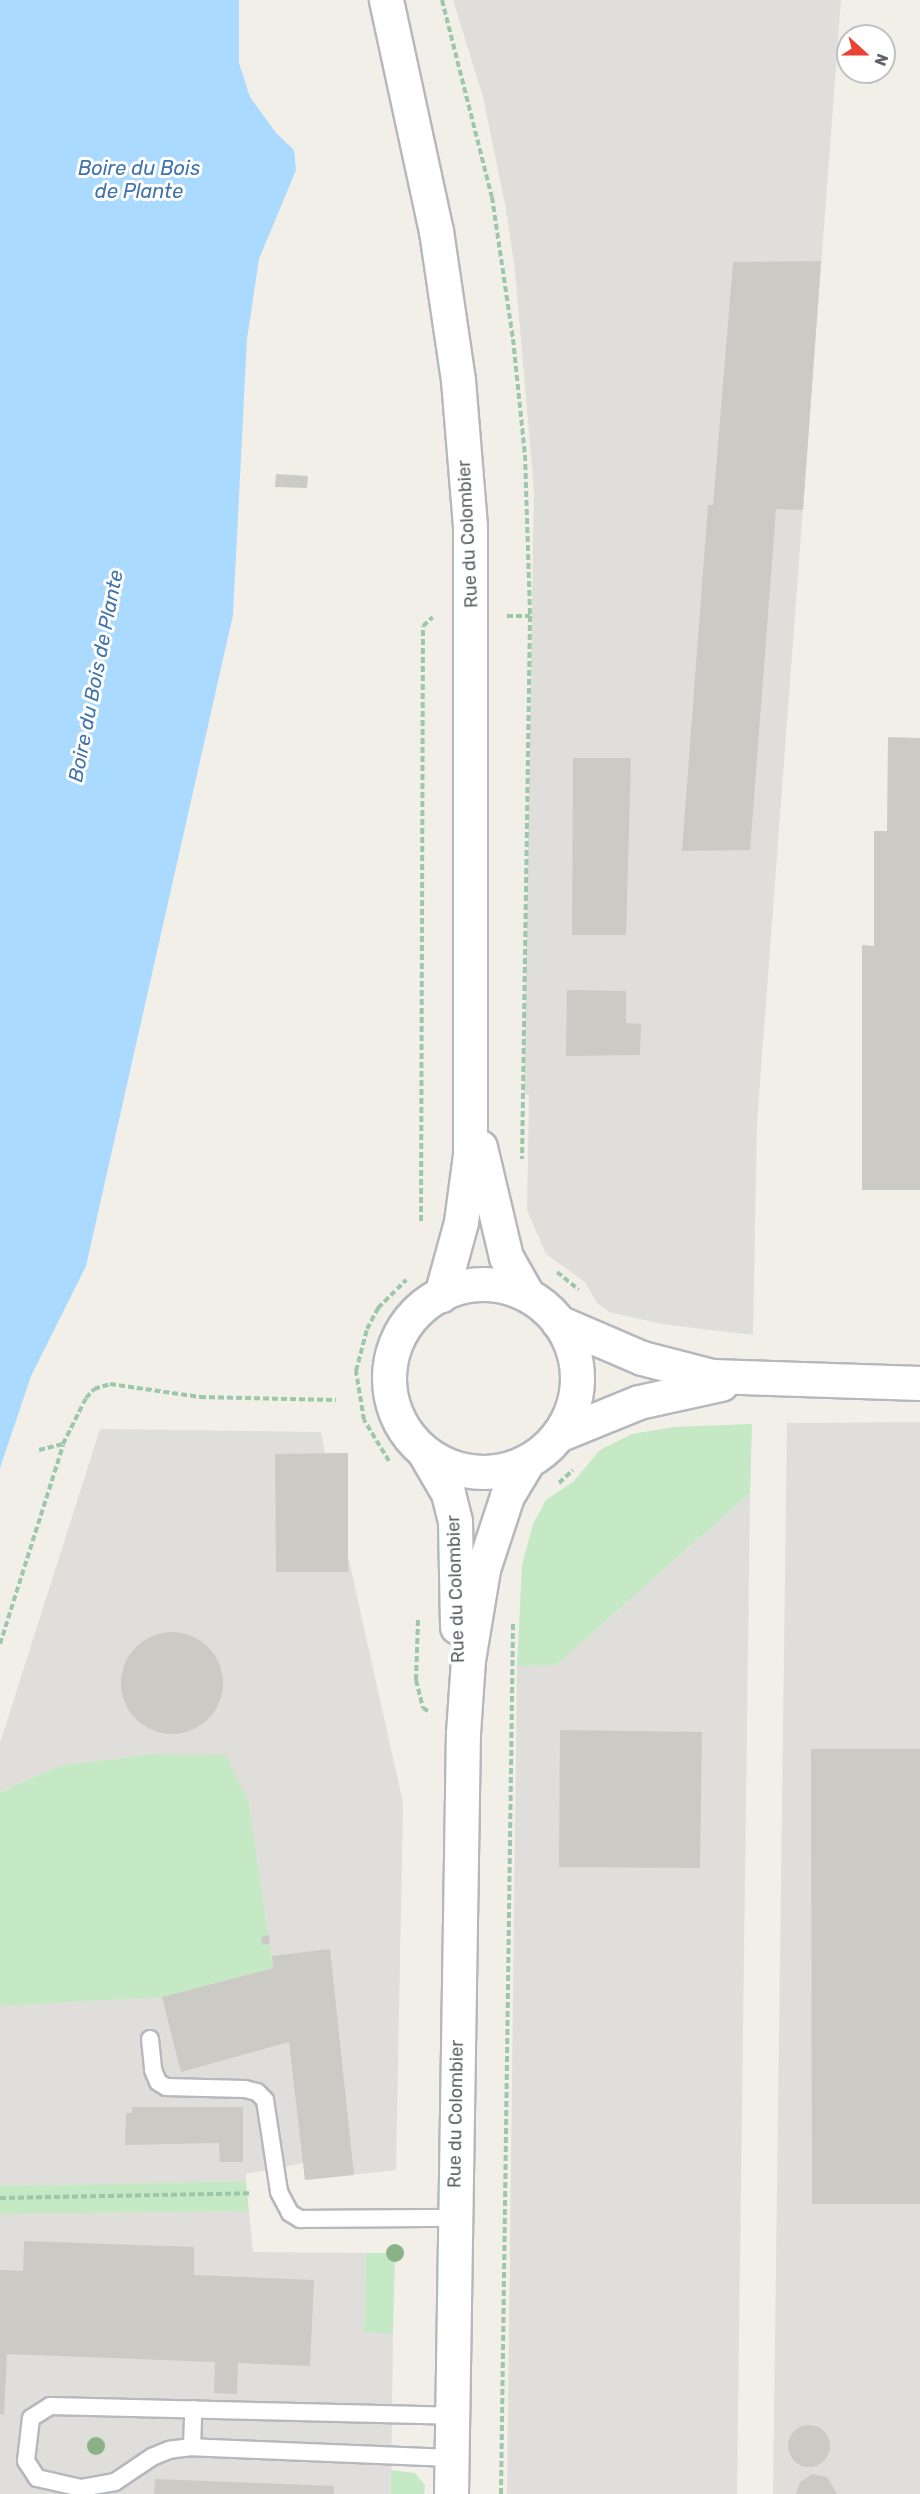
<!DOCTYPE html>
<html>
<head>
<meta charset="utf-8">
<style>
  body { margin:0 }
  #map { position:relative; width:920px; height:2494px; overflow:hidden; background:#f1efe8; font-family:Rubik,sans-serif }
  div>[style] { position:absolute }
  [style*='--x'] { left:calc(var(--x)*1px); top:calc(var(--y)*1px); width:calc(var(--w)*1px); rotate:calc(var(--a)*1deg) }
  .industrial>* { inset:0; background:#e0deda }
  .green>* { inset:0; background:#c5e8c5 }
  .water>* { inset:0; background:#aadaff }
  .building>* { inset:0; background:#cccac5 }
  .round { border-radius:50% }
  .path>* { height:4px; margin-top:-2px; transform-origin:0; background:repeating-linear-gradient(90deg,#9cc7a9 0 6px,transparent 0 9px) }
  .roads { filter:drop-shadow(2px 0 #b5b8bc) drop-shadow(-2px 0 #b5b8bc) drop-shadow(0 2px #b5b8bc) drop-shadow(0 -2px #b5b8bc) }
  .service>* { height:16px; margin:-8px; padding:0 8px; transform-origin:8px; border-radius:8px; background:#fff }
  .tertiary>* { height:33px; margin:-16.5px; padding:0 16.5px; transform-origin:16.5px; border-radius:16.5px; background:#fff }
  .secondary>* { height:33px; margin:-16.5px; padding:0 16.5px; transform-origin:16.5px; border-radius:16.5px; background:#fff }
  .secondary>.ring { margin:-16.5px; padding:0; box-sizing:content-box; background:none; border:33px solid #fff; border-radius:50% }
  .trees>* { width:18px; height:18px; margin:-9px; border-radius:50%; background:#89b387 }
  span { translate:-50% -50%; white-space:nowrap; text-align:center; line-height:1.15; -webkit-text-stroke:6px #fff; paint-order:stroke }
  .street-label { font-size:18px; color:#5f6368 }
  .water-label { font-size:20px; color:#4174aa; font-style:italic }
  .north { position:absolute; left:836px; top:24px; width:60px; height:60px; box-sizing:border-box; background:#fff; border:2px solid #bfc1c3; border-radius:50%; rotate:111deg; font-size:16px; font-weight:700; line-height:24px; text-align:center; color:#5f6368 }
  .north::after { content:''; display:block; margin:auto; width:21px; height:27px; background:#ea4335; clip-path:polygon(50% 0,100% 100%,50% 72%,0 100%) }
</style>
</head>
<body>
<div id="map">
  <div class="industrial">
    <i style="clip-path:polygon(453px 0,841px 0,757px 1123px,753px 1335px,662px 1324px,609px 1312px,597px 1303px,585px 1282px,546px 1254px,527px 1210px,529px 1095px,524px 1094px,524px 1071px,534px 490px,515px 271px,506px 209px,483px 97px)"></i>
    <i style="clip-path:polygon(920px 1422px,920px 2494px,773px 2494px,787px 1423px)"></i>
    <i style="clip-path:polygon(100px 1429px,321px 1432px,325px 1453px,348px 1453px,348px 1556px,403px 1803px,396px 2170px,305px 2180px,303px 2163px,246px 2174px,246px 2181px,0 2186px,0 2006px,162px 1997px,273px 1968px,249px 1802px,153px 1754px,59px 1766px,0 1792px,0 1743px)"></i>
    <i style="clip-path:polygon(750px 1493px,737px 2494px,507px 2494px,517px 1666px,556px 1665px)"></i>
    <i style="clip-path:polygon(249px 2211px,253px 2252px,366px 2253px,364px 2332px,393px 2334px,391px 2494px,0 2494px,0 2214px)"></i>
  </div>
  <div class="green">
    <i style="clip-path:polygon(752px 1424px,750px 1493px,556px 1665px,517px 1666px,522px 1565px,533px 1524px,546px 1500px,574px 1481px,600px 1450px,632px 1434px,674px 1427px)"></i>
    <i style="clip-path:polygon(153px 1754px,225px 1755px,249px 1802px,273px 1968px,162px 1997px,0 2006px,0 1792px,59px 1766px)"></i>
    <i style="clip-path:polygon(246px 2181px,249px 2211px,0 2214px,0 2186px)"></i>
    <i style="clip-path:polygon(366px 2253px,395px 2253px,393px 2334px,364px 2332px)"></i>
    <i style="clip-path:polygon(391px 2470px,415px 2473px,425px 2485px,424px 2494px,391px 2494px)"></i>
  </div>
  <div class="water">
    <i style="clip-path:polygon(0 0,239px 0,239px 63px,250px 97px,276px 133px,294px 150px,296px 170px,259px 259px,247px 339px,233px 615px,86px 1266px,31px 1376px,0 1468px)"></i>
  </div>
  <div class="building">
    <i style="clip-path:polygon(821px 261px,803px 510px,776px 509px,750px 850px,682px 851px,708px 505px,713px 505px,733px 262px)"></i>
    <i style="clip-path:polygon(276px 474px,308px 476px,307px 488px,275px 487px)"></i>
    <i style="clip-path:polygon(888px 737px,920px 738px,920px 1190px,862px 1190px,862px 945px,874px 946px,874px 831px,887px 831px)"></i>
    <i style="clip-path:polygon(573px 758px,631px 758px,626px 935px,572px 935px)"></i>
    <i style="clip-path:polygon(567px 990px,626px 991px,626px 1023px,641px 1024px,640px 1055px,566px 1056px)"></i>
    <i style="clip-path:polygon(348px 1453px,348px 1572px,276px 1572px,275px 1454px)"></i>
    <i class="round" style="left:121px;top:1632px;width:102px;height:102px"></i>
    <i style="clip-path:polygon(560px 1730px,702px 1732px,700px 1868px,559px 1867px)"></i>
    <i style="clip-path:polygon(811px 1749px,920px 1749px,920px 2204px,812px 2204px)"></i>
    <i style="clip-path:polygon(269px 1935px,270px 1943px,262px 1945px,261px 1937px)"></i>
    <i style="clip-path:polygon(330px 1949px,354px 2175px,305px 2180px,289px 2042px,181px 2072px,162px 1997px,273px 1968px,272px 1956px)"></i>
    <i style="clip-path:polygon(132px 2107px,243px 2107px,243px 2162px,220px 2162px,219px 2143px,125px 2145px,126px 2113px,132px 2113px)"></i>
    <i style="clip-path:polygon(24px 2241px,194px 2247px,194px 2275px,314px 2280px,310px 2366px,238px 2363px,237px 2394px,214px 2393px,215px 2362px,7px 2354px,4px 2415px,0 2414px,0 2270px,23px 2271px)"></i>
    <i class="round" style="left:788px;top:2425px;width:42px;height:42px"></i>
    <i style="clip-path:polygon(812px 2474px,827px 2477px,837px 2494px,796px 2494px,800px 2482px)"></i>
    <i style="clip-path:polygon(155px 2479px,334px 2486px,334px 2494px,154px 2494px)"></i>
  </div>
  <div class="path">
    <i style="--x:442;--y:0;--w:203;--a:75.8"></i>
    <i style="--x:492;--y:197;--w:144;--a:81.6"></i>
    <i style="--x:513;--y:339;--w:117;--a:84.1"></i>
    <i style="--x:525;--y:455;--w:161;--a:88.2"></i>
    <i style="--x:530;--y:616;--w:543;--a:90.84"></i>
    <i style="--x:507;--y:616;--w:23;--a:0"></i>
    <i style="--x:421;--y:1221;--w:595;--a:-89.81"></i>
    <i style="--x:423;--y:626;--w:13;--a:-42"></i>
    <i style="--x:557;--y:1272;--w:28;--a:39"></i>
    <i style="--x:39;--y:1450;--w:25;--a:-14"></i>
    <i style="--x:63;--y:1444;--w:51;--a:-63.4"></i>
    <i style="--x:86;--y:1398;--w:12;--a:-48"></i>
    <i style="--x:94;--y:1389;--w:17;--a:-17"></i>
    <i style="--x:110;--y:1384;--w:91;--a:8.2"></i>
    <i style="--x:200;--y:1397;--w:136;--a:1.3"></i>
    <i style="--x:389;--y:1461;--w:48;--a:-121.4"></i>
    <i style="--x:364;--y:1420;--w:50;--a:-99.3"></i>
    <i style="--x:356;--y:1371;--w:43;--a:-75.3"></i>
    <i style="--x:367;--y:1329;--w:24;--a:-62"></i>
    <i style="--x:378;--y:1308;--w:40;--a:-45"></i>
    <i style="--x:559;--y:1483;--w:19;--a:-43"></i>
    <i style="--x:418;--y:1620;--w:60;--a:91.9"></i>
    <i style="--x:416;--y:1680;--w:29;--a:76"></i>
    <i style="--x:423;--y:1708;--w:6;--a:31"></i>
    <i style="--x:0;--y:1644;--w:209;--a:-72.4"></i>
    <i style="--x:0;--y:2198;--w:251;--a:-1.1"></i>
    <i style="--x:501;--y:2494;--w:872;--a:-89.21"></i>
  </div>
  <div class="roads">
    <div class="service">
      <i style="--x:150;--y:2039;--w:31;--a:84"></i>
      <i style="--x:153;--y:2070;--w:13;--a:67"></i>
      <i style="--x:158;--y:2082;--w:9;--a:32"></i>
      <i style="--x:166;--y:2087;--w:79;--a:1.5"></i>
      <i style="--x:245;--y:2089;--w:12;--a:14"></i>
      <i style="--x:257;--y:2092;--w:11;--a:45"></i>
      <i style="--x:265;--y:2100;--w:93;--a:81.3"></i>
      <i style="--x:279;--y:2192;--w:24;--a:62"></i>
      <i style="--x:290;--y:2213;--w:12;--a:31"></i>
      <i style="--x:300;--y:2219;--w:155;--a:-0.4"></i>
      <i style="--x:192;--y:2447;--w:38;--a:-88"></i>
      <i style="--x:451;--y:2458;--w:259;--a:-177.6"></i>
      <i style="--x:192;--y:2447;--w:23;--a:173"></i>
      <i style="--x:169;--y:2450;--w:18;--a:158"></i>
      <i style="--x:152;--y:2457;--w:45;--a:146"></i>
      <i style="--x:115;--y:2482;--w:35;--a:170"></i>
      <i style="--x:81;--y:2488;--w:45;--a:-167.2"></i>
      <i style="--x:37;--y:2478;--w:20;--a:-123"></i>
      <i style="--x:26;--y:2461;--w:43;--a:-83.4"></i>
      <i style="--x:31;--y:2418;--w:22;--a:-32"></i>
      <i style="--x:50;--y:2406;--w:402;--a:1.4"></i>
    </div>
    <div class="tertiary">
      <i style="--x:558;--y:1322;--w:91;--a:23.2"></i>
      <i style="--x:642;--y:1358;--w:72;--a:14.4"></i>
      <i style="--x:712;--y:1376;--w:208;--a:1.9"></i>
      <i style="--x:558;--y:1435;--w:87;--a:-22.2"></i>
      <i style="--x:639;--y:1402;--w:84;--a:-12.4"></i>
    </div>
    <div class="secondary">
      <i style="--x:386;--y:0;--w:236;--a:77.8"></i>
      <i style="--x:436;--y:231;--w:151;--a:81.6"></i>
      <i style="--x:458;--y:380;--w:146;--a:85.3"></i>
      <i style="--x:470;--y:526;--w:629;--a:90"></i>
      <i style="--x:470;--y:1155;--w:68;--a:97.7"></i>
      <i style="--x:461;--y:1222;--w:76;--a:105.3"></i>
      <i style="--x:480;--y:1147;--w:113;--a:76.7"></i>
      <i style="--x:506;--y:1257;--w:43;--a:60.4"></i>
      <i class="ring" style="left:389px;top:1284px;width:155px;height:155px"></i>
      <i style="--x:424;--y:1452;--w:48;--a:59.7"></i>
      <i style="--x:448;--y:1493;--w:29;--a:76"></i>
      <i style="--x:455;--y:1521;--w:106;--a:88.9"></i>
      <i style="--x:451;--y:2494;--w:761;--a:-89.1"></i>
      <i style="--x:463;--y:1733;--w:73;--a:-86.1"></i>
      <i style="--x:468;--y:1660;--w:92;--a:-80.6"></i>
      <i style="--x:483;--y:1569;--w:77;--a:-71.8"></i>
      <i style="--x:507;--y:1496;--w:39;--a:-59"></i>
    </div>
  </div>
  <div class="trees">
    <i style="left:395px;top:2253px"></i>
    <i style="left:96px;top:2446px"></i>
  </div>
  <div class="street-label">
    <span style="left:468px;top:534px;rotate:-93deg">Rue du Colombier</span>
    <span style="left:456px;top:1589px;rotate:-92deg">Rue du Colombier</span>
    <span style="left:456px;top:2114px;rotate:-89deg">Rue du Colombier</span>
  </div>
  <div class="water-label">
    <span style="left:139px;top:180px">Boire du Bois<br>de Plante</span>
    <span style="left:96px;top:676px;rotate:-79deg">Boire du Bois de Plante</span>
  </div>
  <div class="north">N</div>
</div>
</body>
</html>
